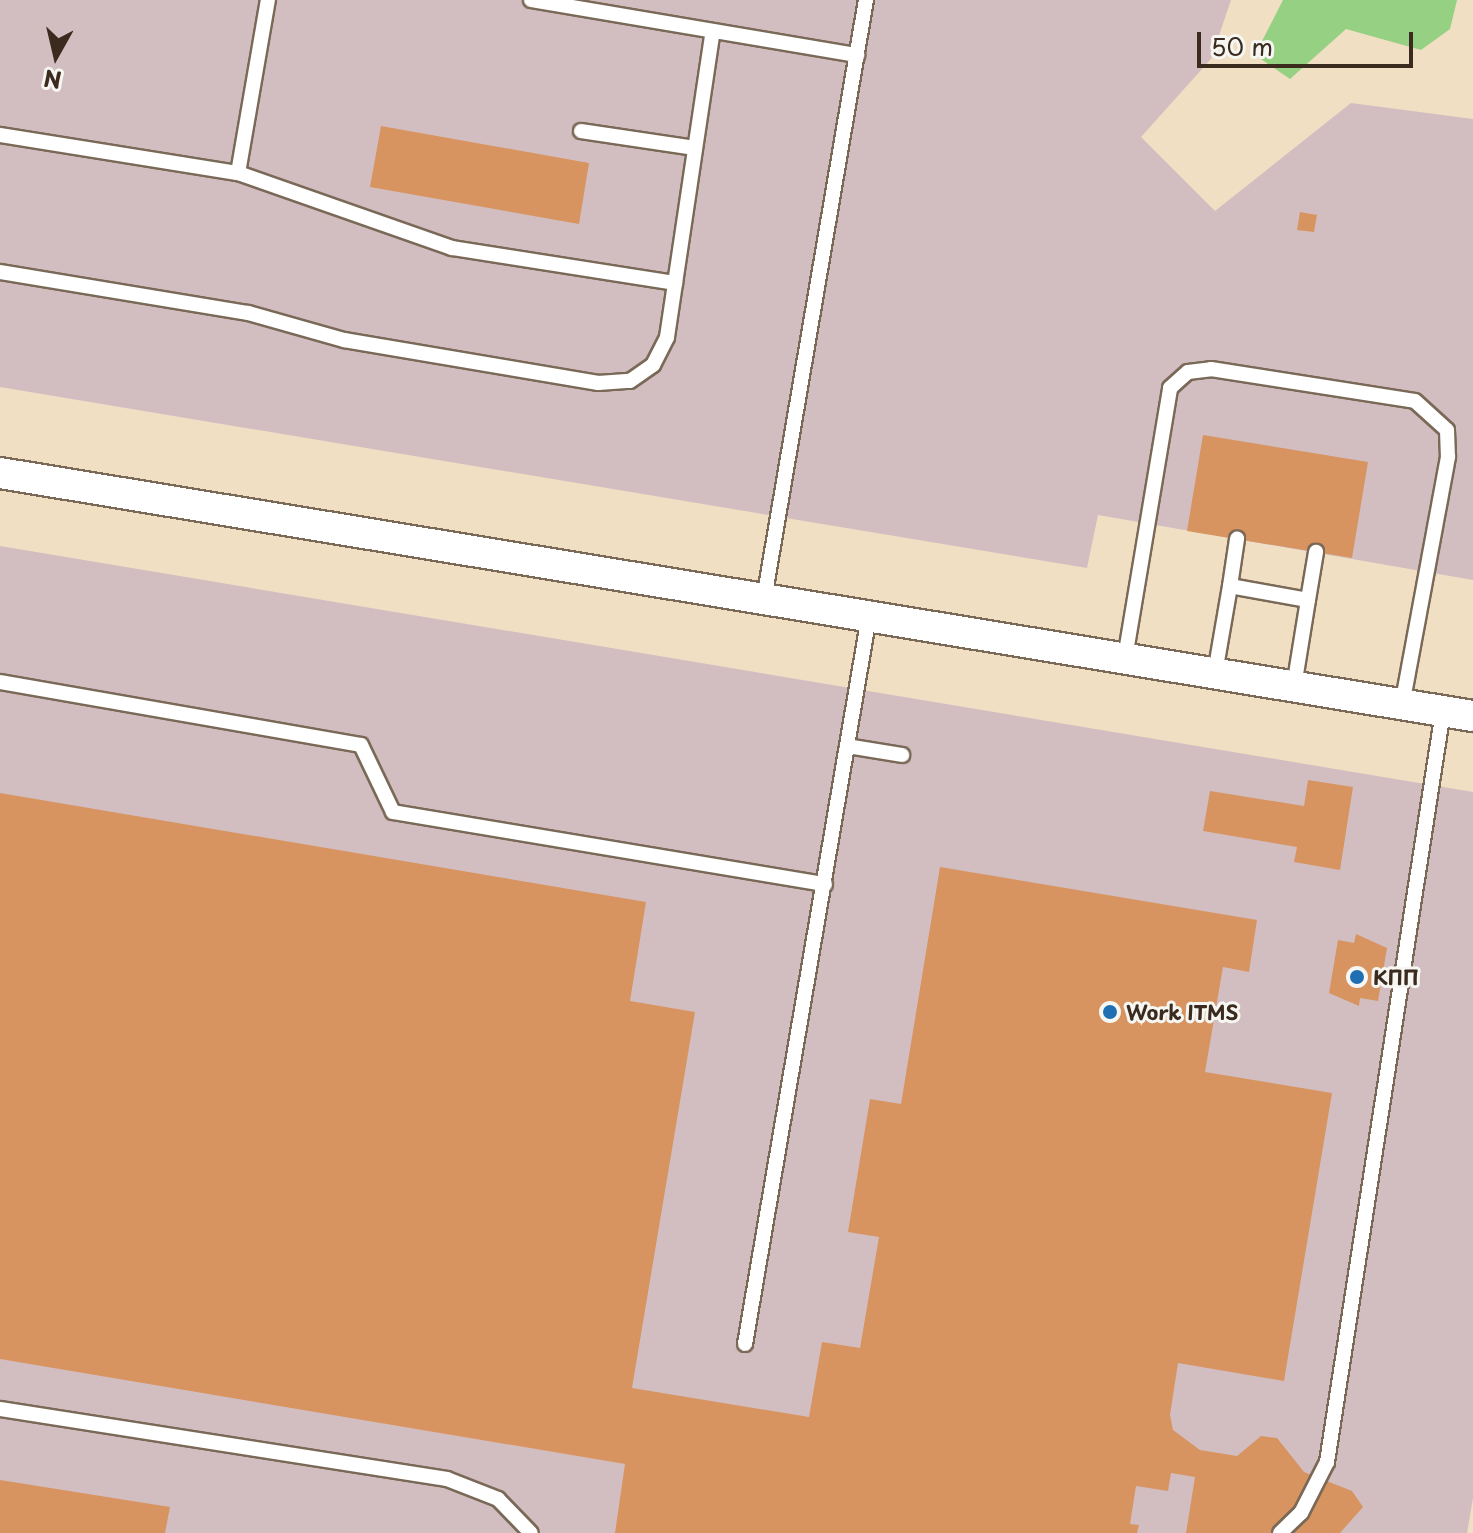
<!DOCTYPE html>
<html>
<head>
<meta charset="utf-8">
<style>
  body { margin:0 }
  #map { position:relative; width:1473px; height:1533px; overflow:hidden; background:#f0dfc2; font-family:"Playpen Sans",sans-serif }
  div>[style] { position:absolute }
  [style*='--x'] { left:calc(var(--x)*1px); top:calc(var(--y)*1px); width:calc(var(--w)*1px); rotate:calc(var(--a)*1deg) }
  .industrial>* { inset:0; background:#d2bec1 }
  .green>* { inset:0; background:#95d083 }
  .building>* { inset:0; background:#d89460 }
  .roads { filter:drop-shadow(2px 0 #7a6957) drop-shadow(-2px 0 #7a6957) drop-shadow(0 2px #7a6957) drop-shadow(0 -2px #7a6957) }
  .service>* { height:14px; margin:-7px; padding:0 7px; transform-origin:7px; border-radius:7px; background:#fff }
  .minor>* { height:30px; margin:-15px; padding:0 15px; transform-origin:15px; border-radius:15px; background:#fff }
  .dots>* { width:22px; height:22px; translate:-50% -50%; box-sizing:border-box; border:4px solid #f6f6f2; border-radius:50% }
  span { translate:-50% -50%; white-space:nowrap; text-align:center; line-height:1.15; -webkit-text-stroke:6px #f6f6f2; paint-order:stroke }
  .poi-label { font-size:20px; color:#3b2a1e; font-weight:700 }
  .left { translate:0 -50%; text-align:left }
  .north { position:absolute; left:16px; top:16px; width:80px; height:80px; -webkit-text-stroke:6px #f6f6f2; paint-order:stroke; rotate:188deg; font-size:22px; font-weight:700; line-height:32px; text-align:center; color:#3b2a1e }
  .north::after { content:''; display:block; margin:auto; width:28px; height:36px; background:#3b2a1e; clip-path:polygon(50% 0,100% 100%,50% 72%,0 100%) }
  .scale { position:absolute; left:1197px; top:32px; width:216px; height:36px; box-sizing:border-box; border:4px solid #3b2a1e; border-top:0; padding-left:10px; font-size:24px; line-height:28px; white-space:nowrap; color:#3b2a1e; -webkit-text-stroke:6px #f6f6f2; paint-order:stroke }
</style>
</head>
<body>
<div id="map">
  <div class="industrial">
    <i style="clip-path:polygon(0 0,1231px 0,1211px 59px,1141px 137px,1215px 211px,1351px 103px,1473px 119px,1473px 580px,1098px 515px,1087px 568px,0 387px)"></i>
    <i style="clip-path:polygon(0 546px,1473px 792px,1473px 1498px,1467px 1533px,0 1533px)"></i>
  </div>
  <div class="green">
    <i style="clip-path:polygon(1283px 0,1457px 0,1450px 29px,1421px 50px,1346px 29px,1290px 79px,1255px 55px)"></i>
  </div>
  <div class="building">
    <i style="clip-path:polygon(381px 126px,589px 163px,579px 224px,370px 187px)"></i>
    <i style="clip-path:polygon(1300px 212px,1317px 215px,1314px 232px,1297px 230px)"></i>
    <i style="clip-path:polygon(1203px 435px,1368px 462px,1352px 558px,1187px 531px)"></i>
    <i style="clip-path:polygon(1308px 780px,1353px 787px,1340px 870px,1294px 862px,1297px 847px,1203px 831px,1210px 791px,1304px 806px)"></i>
    <i style="clip-path:polygon(0 793px,646px 902px,630px 1001px,695px 1012px,632px 1388px,809px 1417px,822px 1342px,860px 1348px,879px 1237px,848px 1232px,870px 1099px,901px 1104px,940px 867px,1257px 920px,1249px 972px,1223px 967px,1205px 1072px,1332px 1093px,1284px 1381px,1178px 1363px,1170px 1415px,1173px 1430px,1200px 1450px,1237px 1456px,1261px 1436px,1277px 1438px,1304px 1472px,1352px 1491px,1363px 1507px,1340px 1533px,1186px 1533px,1195px 1477px,1171px 1473px,1168px 1491px,1136px 1486px,1130px 1524px,1139px 1525px,1137px 1533px,615px 1533px,625px 1464px,0 1359px)"></i>
    <i style="clip-path:polygon(1356px 934px,1387px 948px,1378px 1001px,1360px 998px,1359px 1006px,1329px 993px,1338px 940px,1354px 943px)"></i>
    <i style="clip-path:polygon(0 1480px,170px 1507px,165px 1533px,0 1533px)"></i>
  </div>
  <div class="roads">
    <div class="service">
      <i style="--x:531;--y:0;--w:331;--a:9.6"></i>
      <i style="--x:581;--y:131;--w:115;--a:8.5"></i>
      <i style="--x:0;--y:135;--w:241;--a:9.1"></i>
      <i style="--x:238;--y:173;--w:227;--a:19.3"></i>
      <i style="--x:452;--y:248;--w:226;--a:8.9"></i>
      <i style="--x:238;--y:173;--w:176;--a:-80.2"></i>
      <i style="--x:0;--y:272;--w:251;--a:9.4"></i>
      <i style="--x:248;--y:313;--w:100;--a:15.7"></i>
      <i style="--x:344;--y:340;--w:258;--a:9.6"></i>
      <i style="--x:598;--y:383;--w:32;--a:-4"></i>
      <i style="--x:630;--y:381;--w:28;--a:-35"></i>
      <i style="--x:653;--y:365;--w:31;--a:-63"></i>
      <i style="--x:667;--y:337;--w:309;--a:-81.5"></i>
      <i style="--x:1230;--y:586;--w:48;--a:-81.5"></i>
      <i style="--x:764;--y:599;--w:608;--a:-80.34"></i>
      <i style="--x:1308;--y:600;--w:49;--a:-80.5"></i>
      <i style="--x:1125;--y:658;--w:274;--a:-80.5"></i>
      <i style="--x:1170;--y:388;--w:24;--a:-42"></i>
      <i style="--x:1188;--y:372;--w:23;--a:-7"></i>
      <i style="--x:1211;--y:369;--w:206;--a:8.9"></i>
      <i style="--x:1415;--y:401;--w:43;--a:42.2"></i>
      <i style="--x:1447;--y:430;--w:27;--a:88"></i>
      <i style="--x:1448;--y:457;--w:251;--a:100.5"></i>
      <i style="--x:1215;--y:673;--w:88;--a:-80.2"></i>
      <i style="--x:1230;--y:586;--w:79;--a:10.2"></i>
      <i style="--x:1308;--y:600;--w:87;--a:99.2"></i>
      <i style="--x:0;--y:682;--w:366;--a:9.9"></i>
      <i style="--x:361;--y:745;--w:74;--a:64.5"></i>
      <i style="--x:393;--y:812;--w:438;--a:9.5"></i>
      <i style="--x:847;--y:746;--w:56;--a:9.3"></i>
      <i style="--x:745;--y:1344;--w:738;--a:-80.33"></i>
      <i style="--x:0;--y:1409;--w:452;--a:8.9"></i>
      <i style="--x:447;--y:1479;--w:55;--a:21.4"></i>
      <i style="--x:498;--y:1499;--w:47;--a:45.9"></i>
      <i style="--x:1280;--y:1533;--w:29;--a:-44"></i>
      <i style="--x:1301;--y:1513;--w:57;--a:-63"></i>
      <i style="--x:1327;--y:1462;--w:760;--a:-81.22"></i>
    </div>
    <div class="minor">
      <i style="--x:0;--y:473;--w:1493;--a:9.37"></i>
    </div>
  </div>
  <div class="dots">
    <i style="left:1357px;top:977px;background:#1f6fb2"></i>
    <i style="left:1110px;top:1012px;background:#1f6fb2"></i>
  </div>
  <div class="poi-label">
    <span class="left" style="left:1373px;top:977px">КПП</span>
    <span class="left" style="left:1126px;top:1012px">Work ITMS</span>
  </div>
  <div class="north">N</div>
  <div class="scale">50 m</div>
</div>
</body>
</html>
